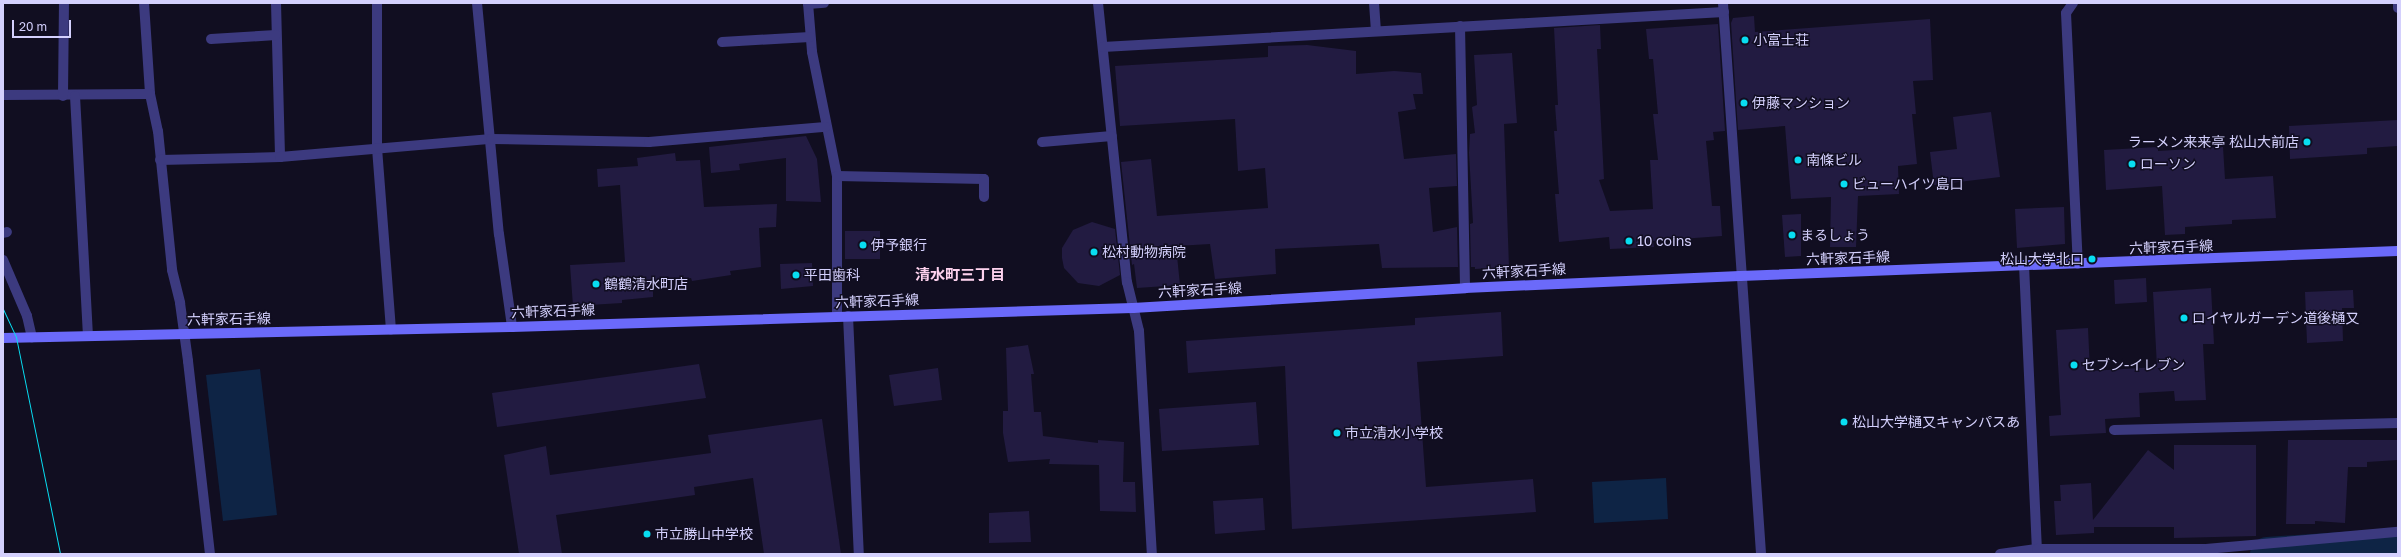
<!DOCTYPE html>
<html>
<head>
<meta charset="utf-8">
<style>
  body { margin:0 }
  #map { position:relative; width:2401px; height:557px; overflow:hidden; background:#110e21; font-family:"Golos Text","Noto Sans JP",sans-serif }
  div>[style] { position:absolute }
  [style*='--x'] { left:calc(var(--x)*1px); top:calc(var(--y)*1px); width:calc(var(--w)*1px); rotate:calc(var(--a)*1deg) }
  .water>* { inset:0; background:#0e2445 }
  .river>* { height:35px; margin:-17.5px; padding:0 17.5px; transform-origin:17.5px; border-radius:17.5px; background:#0e2445 }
  .building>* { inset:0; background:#221b41 }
  .minor>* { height:10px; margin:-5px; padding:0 5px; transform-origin:5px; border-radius:5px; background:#3c3a7f }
  .secondary>* { height:10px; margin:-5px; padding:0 5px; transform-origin:5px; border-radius:5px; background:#6b6afa }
  .tram>* { height:1px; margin:-0.5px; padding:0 0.5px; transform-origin:0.5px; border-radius:0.5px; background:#08ddf1 }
  .dots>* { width:11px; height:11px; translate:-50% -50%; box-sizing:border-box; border:2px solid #110e21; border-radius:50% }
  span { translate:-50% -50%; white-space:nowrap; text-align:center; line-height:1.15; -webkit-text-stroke:3px #110e21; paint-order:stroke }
  .poi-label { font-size:14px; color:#d4d0fd }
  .left { translate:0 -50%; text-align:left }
  .right { translate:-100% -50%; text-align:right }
  .street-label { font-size:14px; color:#d4d0fd }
  .neighbourhood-label { font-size:15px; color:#fed2ee; font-weight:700 }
  .frame { position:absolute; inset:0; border:4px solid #d4d0fd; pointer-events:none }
  .scale { position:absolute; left:12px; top:20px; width:59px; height:18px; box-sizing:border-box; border:2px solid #d4d0fd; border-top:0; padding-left:5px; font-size:12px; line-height:14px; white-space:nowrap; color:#d4d0fd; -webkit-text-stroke:3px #110e21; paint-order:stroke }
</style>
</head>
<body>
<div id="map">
  <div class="water">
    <i style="clip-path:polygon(260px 369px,277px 515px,223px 521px,206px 375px)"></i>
    <i style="clip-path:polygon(1666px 478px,1668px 519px,1594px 523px,1592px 482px)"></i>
  </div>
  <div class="river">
    <i style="--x:2267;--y:554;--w:131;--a:-3.9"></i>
  </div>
  <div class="building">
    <i style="clip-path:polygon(1754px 16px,1755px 32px,1930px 19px,1933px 80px,1913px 81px,1916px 114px,1912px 114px,1917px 164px,1898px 166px,1899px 194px,1858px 196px,1856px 247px,1830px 247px,1831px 197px,1791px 199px,1785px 126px,1738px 130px,1731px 23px,1733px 18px)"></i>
    <i style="clip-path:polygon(1718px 24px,1725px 131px,1713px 132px,1714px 140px,1706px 141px,1712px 206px,1720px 206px,1722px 236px,1653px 241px,1654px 247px,1610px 249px,1609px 237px,1559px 242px,1555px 194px,1559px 194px,1554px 131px,1557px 131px,1555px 105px,1558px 105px,1554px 28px,1600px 25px,1601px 49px,1597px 49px,1604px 179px,1599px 180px,1610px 211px,1653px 209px,1650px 160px,1658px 160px,1653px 114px,1658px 114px,1653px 59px,1649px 59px,1646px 29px)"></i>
    <i style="clip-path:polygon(1307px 45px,1356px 51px,1356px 74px,1394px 71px,1421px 73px,1423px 94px,1413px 94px,1416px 109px,1398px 112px,1404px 159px,1456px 154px,1457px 186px,1429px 188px,1433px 232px,1457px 227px,1458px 267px,1382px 268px,1379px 244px,1275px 249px,1276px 274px,1215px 279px,1210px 244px,1176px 246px,1180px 285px,1137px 288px,1134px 264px,1132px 265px,1121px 162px,1151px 159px,1157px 216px,1268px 208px,1265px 168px,1238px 171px,1235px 119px,1120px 126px,1115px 66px,1268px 57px,1268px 46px)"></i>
    <i style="clip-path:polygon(1512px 53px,1517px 123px,1504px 124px,1509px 267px,1475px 269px,1475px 267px,1471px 267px,1470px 224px,1473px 223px,1469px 153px,1470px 134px,1475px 133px,1472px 107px,1477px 105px,1474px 55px)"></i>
    <i style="clip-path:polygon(1991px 112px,2000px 177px,1934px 185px,1930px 152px,1957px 149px,1953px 117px)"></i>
    <i style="clip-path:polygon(2398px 120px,2398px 146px,2367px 148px,2367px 154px,2290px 159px,2289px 126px)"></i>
    <i style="clip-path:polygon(806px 136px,817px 159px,821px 202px,786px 201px,786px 158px,739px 164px,740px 170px,711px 173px,709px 147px)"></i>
    <i style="clip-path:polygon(2158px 147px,2158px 151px,2223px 147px,2225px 179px,2273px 176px,2276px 218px,2232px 220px,2232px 224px,2185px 227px,2185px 234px,2165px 235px,2162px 186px,2106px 190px,2104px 150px)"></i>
    <i style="clip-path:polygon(675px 153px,676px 161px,700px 160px,704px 207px,777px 204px,776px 227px,759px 228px,761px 267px,730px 271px,731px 275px,692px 281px,691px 278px,653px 283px,653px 297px,622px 300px,622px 303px,573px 306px,570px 265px,625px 262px,620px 185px,598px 187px,597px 169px,638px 166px,637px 158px)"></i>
    <i style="clip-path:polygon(2064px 207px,2065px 244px,2017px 248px,2015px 209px)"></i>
    <i style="clip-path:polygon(1801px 214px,1801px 256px,1785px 257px,1782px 215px)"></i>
    <i style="clip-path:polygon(1092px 222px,1115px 229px,1120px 275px,1099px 286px,1078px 283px,1064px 268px,1062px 258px,1062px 248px,1073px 230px)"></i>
    <i style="clip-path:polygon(845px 231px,880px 231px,880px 259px,845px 259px)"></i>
    <i style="clip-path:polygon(812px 263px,813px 286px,781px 289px,780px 264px)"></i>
    <i style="clip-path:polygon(2146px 278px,2147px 302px,2115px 304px,2114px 280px)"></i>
    <i style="clip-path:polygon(2211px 288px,2214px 344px,2203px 344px,2206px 400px,2175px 401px,2174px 391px,2139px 393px,2140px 417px,2105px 419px,2106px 433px,2050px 436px,2049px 416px,2061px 415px,2056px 330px,2088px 328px,2090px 371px,2157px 367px,2153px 292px)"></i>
    <i style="clip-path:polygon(2353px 290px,2354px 308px,2342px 308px,2343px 341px,2307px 343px,2305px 292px)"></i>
    <i style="clip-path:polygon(1501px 312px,1503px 356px,1417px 362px,1426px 487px,1533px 479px,1536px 512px,1292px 529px,1285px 366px,1188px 373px,1186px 341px,1415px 325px,1415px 318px)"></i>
    <i style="clip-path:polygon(1028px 345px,1034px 374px,1031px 374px,1034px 412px,1041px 412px,1043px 436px,1098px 443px,1098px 440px,1124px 442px,1123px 482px,1135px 482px,1136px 512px,1100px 511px,1099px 465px,1049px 464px,1050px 459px,1008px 462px,1003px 433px,1003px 411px,1008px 411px,1006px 348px)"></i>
    <i style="clip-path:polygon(699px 364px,706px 398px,497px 427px,492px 393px)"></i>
    <i style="clip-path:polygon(938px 368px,942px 400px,894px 406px,889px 375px)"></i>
    <i style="clip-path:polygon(1256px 402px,1259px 445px,1162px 451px,1159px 409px)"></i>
    <i style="clip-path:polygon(822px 419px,841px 554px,764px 554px,753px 478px,694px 487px,695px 495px,556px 515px,562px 554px,519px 554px,504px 455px,546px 446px,550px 475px,711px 453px,708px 435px)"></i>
    <i style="clip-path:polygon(2288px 440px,2398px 440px,2398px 460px,2367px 462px,2367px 467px,2348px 467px,2345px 523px,2315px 521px,2315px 524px,2286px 524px)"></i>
    <i style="clip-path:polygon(2174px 445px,2256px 445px,2256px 536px,2174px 538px,2174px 527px,2094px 527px,2094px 533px,2056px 535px,2054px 501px,2061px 501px,2060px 485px,2091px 483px,2093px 520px,2148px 450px,2174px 470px)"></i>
    <i style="clip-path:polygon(1263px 498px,1265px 530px,1215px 534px,1213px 501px)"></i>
    <i style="clip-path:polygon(1029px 511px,1031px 542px,989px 543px,989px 513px)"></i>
  </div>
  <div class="minor">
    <i style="--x:144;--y:3;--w:91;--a:86.2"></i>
    <i style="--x:150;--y:94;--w:38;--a:78"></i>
    <i style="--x:158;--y:131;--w:140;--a:84.2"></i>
    <i style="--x:172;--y:270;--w:34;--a:76"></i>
    <i style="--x:180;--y:303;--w:59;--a:82.1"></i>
    <i style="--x:188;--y:361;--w:194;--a:83.5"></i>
    <i style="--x:276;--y:3;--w:154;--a:88.5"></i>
    <i style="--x:377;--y:3;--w:145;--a:90"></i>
    <i style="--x:377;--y:148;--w:182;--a:85.6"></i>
    <i style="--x:477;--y:3;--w:232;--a:84.6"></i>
    <i style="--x:499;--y:234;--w:94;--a:82"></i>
    <i style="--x:808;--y:3;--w:49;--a:85.3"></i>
    <i style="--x:812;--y:52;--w:126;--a:78.6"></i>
    <i style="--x:837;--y:176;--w:140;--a:90"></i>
    <i style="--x:1098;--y:3;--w:281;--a:84.1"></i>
    <i style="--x:1127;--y:282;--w:50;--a:76.2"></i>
    <i style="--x:1139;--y:331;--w:223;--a:86.7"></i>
    <i style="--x:1374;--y:3;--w:28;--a:86"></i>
    <i style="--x:1723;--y:3;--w:552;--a:86.05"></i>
    <i style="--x:2073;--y:3;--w:12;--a:125"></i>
    <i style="--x:2066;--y:13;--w:251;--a:87.3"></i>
    <i style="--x:2398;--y:3;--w:5;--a:90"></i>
    <i style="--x:808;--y:4;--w:16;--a:-4"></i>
    <i style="--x:1460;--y:26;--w:262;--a:88.9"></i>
    <i style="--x:211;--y:39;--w:65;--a:-3.5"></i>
    <i style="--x:722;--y:42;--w:88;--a:-3.3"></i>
    <i style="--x:1103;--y:47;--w:622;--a:-3.23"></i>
    <i style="--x:3;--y:95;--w:147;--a:-0.4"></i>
    <i style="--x:63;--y:96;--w:93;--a:-89.4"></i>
    <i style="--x:75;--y:96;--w:239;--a:86.9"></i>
    <i style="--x:1042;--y:142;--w:70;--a:-4.9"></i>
    <i style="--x:160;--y:160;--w:120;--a:-1.4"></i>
    <i style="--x:280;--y:157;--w:212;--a:-4.9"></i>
    <i style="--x:491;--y:139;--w:158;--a:1.1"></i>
    <i style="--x:649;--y:142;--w:177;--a:-4.9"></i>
    <i style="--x:837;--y:176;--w:147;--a:1.2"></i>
    <i style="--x:984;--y:179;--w:18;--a:90"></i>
    <i style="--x:3;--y:233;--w:4;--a:-14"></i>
    <i style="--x:3;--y:260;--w:61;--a:66.8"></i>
    <i style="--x:27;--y:316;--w:22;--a:77"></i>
    <i style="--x:2024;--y:265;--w:289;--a:87.4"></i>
    <i style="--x:848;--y:316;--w:238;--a:87.4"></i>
    <i style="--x:2114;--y:430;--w:284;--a:-1.4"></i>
    <i style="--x:2000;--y:554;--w:37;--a:-8"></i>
    <i style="--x:2037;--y:549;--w:169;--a:0"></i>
    <i style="--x:2206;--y:549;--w:193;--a:-5.1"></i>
  </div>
  <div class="secondary">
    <i style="--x:3;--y:338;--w:509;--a:-1.24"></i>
    <i style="--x:512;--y:327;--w:621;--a:-1.75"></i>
    <i style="--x:1133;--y:308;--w:333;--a:-3.4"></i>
    <i style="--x:1465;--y:288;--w:275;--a:-2.5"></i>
    <i style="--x:1740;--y:276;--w:658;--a:-2.18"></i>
  </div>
  <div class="tram">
    <i style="--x:3;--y:309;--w:31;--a:65"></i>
    <i style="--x:16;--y:337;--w:221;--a:78.5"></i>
  </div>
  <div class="dots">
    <i style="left:1745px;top:40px;background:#08ddf1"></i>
    <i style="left:1744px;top:103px;background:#08ddf1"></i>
    <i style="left:2307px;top:142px;background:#08ddf1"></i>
    <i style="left:1798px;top:160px;background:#08ddf1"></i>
    <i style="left:2132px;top:164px;background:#08ddf1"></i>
    <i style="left:1844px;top:184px;background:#08ddf1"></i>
    <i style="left:1792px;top:235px;background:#08ddf1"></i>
    <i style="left:1629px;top:241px;background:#08ddf1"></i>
    <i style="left:863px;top:245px;background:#08ddf1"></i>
    <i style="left:1094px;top:252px;background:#08ddf1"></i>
    <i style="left:2092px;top:259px;background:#08ddf1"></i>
    <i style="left:796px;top:275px;background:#08ddf1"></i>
    <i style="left:596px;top:284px;background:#08ddf1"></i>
    <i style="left:2184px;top:318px;background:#08ddf1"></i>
    <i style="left:2074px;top:365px;background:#08ddf1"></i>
    <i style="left:1844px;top:422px;background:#08ddf1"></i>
    <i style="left:1337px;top:433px;background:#08ddf1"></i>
    <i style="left:647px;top:534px;background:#08ddf1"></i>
  </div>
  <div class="poi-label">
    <span class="left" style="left:1753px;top:40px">小富士荘</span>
    <span class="left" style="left:1752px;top:103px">伊藤マンション</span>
    <span class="right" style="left:2299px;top:142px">ラーメン来来亭 松山大前店</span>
    <span class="left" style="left:1806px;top:160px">南條ビル</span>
    <span class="left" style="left:2140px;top:164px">ローソン</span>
    <span class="left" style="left:1852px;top:184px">ビューハイツ島口</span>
    <span class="left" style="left:1800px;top:235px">まるしょう</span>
    <span class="left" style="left:1637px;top:241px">10 coins</span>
    <span class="left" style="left:871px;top:245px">伊予銀行</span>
    <span class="left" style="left:1102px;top:252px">松村動物病院</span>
    <span class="right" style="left:2084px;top:259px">松山大学北口</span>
    <span class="left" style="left:804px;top:275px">平田歯科</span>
    <span class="left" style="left:604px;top:284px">鶴鶴清水町店</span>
    <span class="left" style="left:2192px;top:318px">ロイヤルガーデン道後樋又</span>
    <span class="left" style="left:2082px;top:365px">セブン-イレブン</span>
    <span class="left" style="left:1852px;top:422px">松山大学樋又キャンパスあ</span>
    <span class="left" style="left:1345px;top:433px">市立清水小学校</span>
    <span class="left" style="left:655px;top:534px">市立勝山中学校</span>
  </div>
  <div class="street-label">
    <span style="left:2171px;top:247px;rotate:-2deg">六軒家石手線</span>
    <span style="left:1848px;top:258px;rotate:-2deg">六軒家石手線</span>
    <span style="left:1524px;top:271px;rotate:-3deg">六軒家石手線</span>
    <span style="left:1200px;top:290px;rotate:-3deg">六軒家石手線</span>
    <span style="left:877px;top:301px;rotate:-2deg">六軒家石手線</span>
    <span style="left:553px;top:311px;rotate:-2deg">六軒家石手線</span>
    <span style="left:229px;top:319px;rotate:-1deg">六軒家石手線</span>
  </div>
  <div class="neighbourhood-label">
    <span style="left:960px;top:275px">清水町三丁目</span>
  </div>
  <div class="frame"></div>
  <div class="scale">20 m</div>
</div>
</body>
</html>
